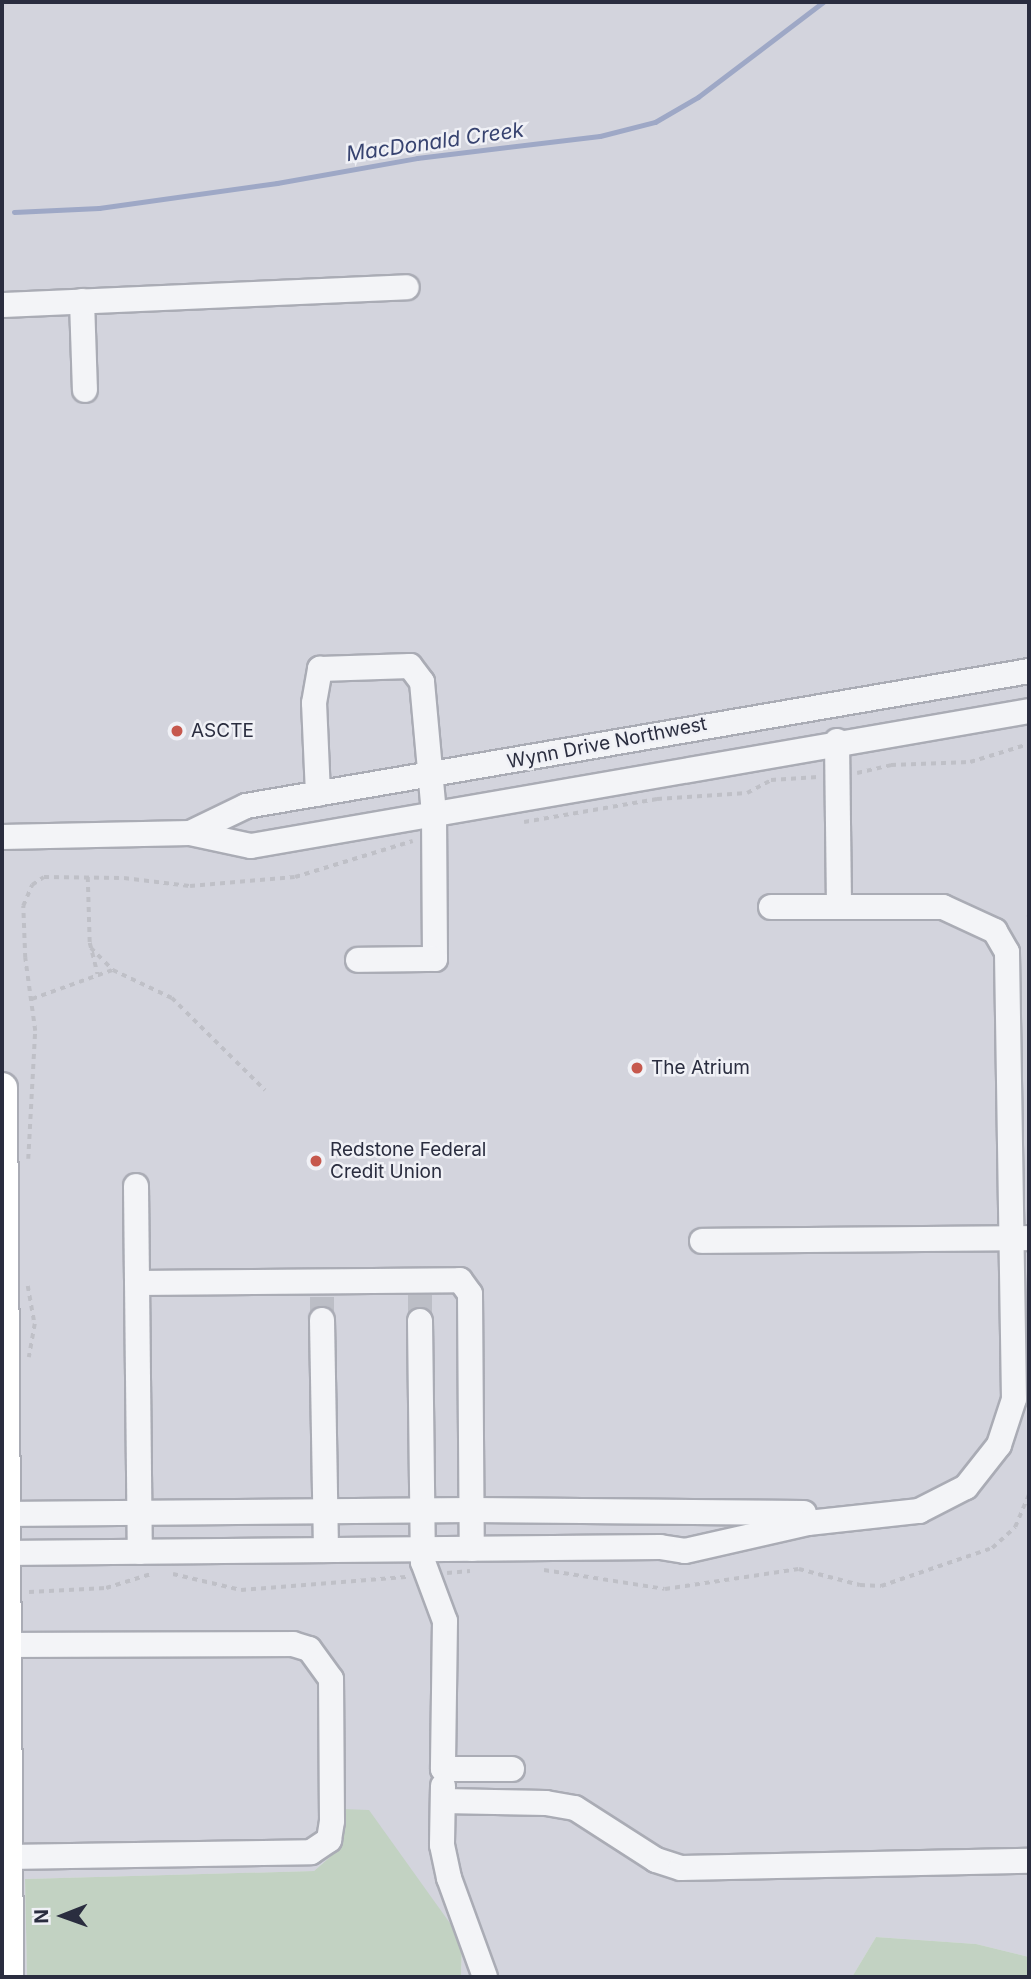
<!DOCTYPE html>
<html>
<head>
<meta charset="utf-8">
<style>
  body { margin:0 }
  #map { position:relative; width:1031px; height:1979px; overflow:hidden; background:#e1e2e8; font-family:Inter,sans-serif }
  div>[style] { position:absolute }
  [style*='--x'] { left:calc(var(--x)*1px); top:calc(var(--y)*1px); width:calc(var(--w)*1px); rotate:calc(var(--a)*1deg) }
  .built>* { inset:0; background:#d3d4dd }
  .green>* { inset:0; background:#c2d2c2 }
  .stream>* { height:5px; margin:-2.5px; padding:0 2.5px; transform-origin:2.5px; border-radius:2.5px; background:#9ea8c6 }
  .minor-tunnel>* { height:24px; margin-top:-12px; transform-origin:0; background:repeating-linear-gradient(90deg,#bcbec6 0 24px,transparent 0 36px) }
  .path>* { height:3.5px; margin-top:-1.75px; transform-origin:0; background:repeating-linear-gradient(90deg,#bfc0c7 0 5px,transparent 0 10px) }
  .roads { filter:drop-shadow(2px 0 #aaacb5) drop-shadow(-2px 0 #aaacb5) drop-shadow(0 2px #aaacb5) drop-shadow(0 -2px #aaacb5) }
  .minor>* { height:24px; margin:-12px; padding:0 12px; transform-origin:12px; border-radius:12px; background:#f3f4f7 }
  .major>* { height:30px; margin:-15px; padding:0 15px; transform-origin:15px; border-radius:15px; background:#fff }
  .dots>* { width:19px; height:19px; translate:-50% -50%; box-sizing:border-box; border:4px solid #f0f1f6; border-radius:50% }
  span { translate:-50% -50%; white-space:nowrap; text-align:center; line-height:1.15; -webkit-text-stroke:5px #f0f1f6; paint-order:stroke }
  .poi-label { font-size:19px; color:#2a2d3f }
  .left { translate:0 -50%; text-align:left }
  .street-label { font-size:19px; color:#2a2d3f }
  .water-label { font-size:21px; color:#374370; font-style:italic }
  .frame { position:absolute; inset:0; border:4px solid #2a2d3f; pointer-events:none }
  .north { position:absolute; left:28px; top:1881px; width:70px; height:70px; -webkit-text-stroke:5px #f0f1f6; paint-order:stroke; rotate:269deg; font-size:19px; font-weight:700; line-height:28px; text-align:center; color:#2a2d3f }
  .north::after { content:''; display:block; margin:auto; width:24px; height:32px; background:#2a2d3f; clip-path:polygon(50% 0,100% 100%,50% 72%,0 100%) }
</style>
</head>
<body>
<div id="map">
  <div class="built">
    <i style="clip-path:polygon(2px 2px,1029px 2px,1029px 1957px,976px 1944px,876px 1937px,852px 1977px,461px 1977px,462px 1940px,342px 1810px,338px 1850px,314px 1871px,25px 1879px,27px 1977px,2px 1977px)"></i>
  </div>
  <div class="green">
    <i style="clip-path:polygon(342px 1809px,369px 1810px,462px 1940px,461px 1977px,27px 1977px,25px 1879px,314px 1871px,338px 1850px)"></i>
    <i style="clip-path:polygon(876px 1937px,976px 1944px,1029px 1957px,1029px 1977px,852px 1977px)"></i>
  </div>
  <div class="stream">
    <i style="--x:14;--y:212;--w:85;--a:-2.7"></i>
    <i style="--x:99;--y:208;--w:180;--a:-8"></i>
    <i style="--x:277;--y:183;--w:142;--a:-10.1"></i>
    <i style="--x:417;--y:158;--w:184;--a:-6.9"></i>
    <i style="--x:600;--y:136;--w:57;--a:-14.3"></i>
    <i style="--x:655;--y:122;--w:50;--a:-30.2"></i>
    <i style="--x:698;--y:97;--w:157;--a:-37.2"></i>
  </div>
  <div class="minor-tunnel">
    <i style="--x:420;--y:1295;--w:26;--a:90"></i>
    <i style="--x:322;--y:1297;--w:23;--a:90"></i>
  </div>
  <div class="path">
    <i style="--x:857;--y:773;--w:35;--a:-13"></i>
    <i style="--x:891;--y:765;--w:79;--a:-2.2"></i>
    <i style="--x:970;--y:762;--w:62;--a:-17"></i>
    <i style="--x:524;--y:822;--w:135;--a:-9.8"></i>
    <i style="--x:657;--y:799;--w:90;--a:-3.8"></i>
    <i style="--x:747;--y:793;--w:27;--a:-28"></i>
    <i style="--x:771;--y:780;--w:47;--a:-3.7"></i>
    <i style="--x:88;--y:877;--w:66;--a:88.3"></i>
    <i style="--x:90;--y:943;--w:32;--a:76"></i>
    <i style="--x:1029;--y:915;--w:2;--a:90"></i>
    <i style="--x:91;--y:948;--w:31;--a:45"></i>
    <i style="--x:113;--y:970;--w:65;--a:25.4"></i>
    <i style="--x:172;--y:998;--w:131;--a:44.7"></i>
    <i style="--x:32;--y:999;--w:85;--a:-19.9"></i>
    <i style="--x:28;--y:1159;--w:128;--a:-86.9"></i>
    <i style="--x:35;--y:1031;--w:74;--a:-97.8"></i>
    <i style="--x:25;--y:958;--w:52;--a:-92.2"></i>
    <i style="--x:23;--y:906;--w:23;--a:-67"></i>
    <i style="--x:32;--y:885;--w:14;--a:-34"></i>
    <i style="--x:44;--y:877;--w:80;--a:0.7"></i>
    <i style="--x:124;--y:878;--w:66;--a:6.9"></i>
    <i style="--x:190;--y:886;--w:105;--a:-4.9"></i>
    <i style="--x:295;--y:877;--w:123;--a:-17"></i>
    <i style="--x:28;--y:1286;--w:39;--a:80"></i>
    <i style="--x:35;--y:1324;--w:34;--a:100"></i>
    <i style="--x:544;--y:1570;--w:122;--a:8.9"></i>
    <i style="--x:665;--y:1589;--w:135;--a:-8.5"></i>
    <i style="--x:799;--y:1569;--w:63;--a:14.7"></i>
    <i style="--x:860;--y:1585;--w:21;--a:3"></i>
    <i style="--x:881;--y:1586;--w:117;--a:-18.9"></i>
    <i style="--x:992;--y:1548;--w:31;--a:-42"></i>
    <i style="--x:1015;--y:1527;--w:36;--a:-67"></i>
    <i style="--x:447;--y:1573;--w:23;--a:-5"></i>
    <i style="--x:173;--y:1574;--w:70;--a:13.2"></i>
    <i style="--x:241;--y:1590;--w:168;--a:-4.5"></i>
    <i style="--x:29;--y:1592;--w:77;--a:-3"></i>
    <i style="--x:106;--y:1588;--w:47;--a:-17.3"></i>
  </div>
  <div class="roads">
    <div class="minor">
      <i style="--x:82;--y:301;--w:89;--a:88.1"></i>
      <i style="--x:2;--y:305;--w:405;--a:-2.5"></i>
      <i style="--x:837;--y:741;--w:165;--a:89.3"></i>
      <i style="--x:318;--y:794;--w:91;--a:-92.5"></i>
      <i style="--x:314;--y:703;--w:35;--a:-80"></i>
      <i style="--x:320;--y:669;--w:90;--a:-1.9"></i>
      <i style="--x:410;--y:666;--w:20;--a:53"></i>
      <i style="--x:422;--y:682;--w:134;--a:84.8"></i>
      <i style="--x:434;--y:815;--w:144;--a:89.6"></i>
      <i style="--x:435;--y:959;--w:77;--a:179.3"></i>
      <i style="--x:190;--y:833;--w:62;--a:-25.7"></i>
      <i style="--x:246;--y:806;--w:795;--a:-9.78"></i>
      <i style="--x:2;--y:837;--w:188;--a:-1.2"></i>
      <i style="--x:190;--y:833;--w:62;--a:12"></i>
      <i style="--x:251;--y:846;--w:790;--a:-9.84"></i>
      <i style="--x:136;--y:1186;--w:366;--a:89.4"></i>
      <i style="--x:702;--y:1241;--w:327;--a:-0.5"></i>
      <i style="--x:137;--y:1283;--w:323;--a:-0.5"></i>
      <i style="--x:460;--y:1280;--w:17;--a:54"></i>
      <i style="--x:470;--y:1294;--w:255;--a:89.6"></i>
      <i style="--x:322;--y:1320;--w:230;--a:89"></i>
      <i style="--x:420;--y:1321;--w:241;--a:89.3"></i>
      <i style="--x:423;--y:1562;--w:63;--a:69.6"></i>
      <i style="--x:445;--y:1621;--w:148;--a:90.8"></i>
      <i style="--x:443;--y:1769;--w:69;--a:0"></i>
      <i style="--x:2;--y:1514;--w:469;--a:-0.5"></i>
      <i style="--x:471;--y:1510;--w:333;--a:0.5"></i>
      <i style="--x:2;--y:1553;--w:658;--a:-0.52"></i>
      <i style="--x:660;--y:1547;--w:25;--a:9"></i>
      <i style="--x:685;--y:1551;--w:126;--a:-12.8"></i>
      <i style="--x:808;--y:1523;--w:112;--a:-6.2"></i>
      <i style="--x:919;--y:1511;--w:53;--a:-27.1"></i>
      <i style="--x:966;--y:1487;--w:53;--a:-51.8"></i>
      <i style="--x:999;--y:1445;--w:48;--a:-71.9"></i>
      <i style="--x:1014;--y:1399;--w:447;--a:-90.9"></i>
      <i style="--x:1007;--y:952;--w:24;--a:-120"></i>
      <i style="--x:995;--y:931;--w:57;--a:-155.2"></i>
      <i style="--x:943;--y:907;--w:172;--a:180"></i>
      <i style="--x:443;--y:1786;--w:59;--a:91"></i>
      <i style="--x:442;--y:1845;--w:34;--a:78"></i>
      <i style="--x:449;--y:1878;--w:105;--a:70"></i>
      <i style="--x:443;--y:1801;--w:103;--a:1.1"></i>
      <i style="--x:546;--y:1803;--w:29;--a:10"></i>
      <i style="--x:575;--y:1808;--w:96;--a:32.7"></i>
      <i style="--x:656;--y:1860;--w:26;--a:18"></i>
      <i style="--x:681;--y:1868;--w:348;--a:-1.2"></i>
      <i style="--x:7;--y:1857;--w:304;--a:-0.9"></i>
      <i style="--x:311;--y:1852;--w:22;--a:-34"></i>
      <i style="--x:329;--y:1840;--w:19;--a:-81"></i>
      <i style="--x:332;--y:1821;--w:142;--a:-90.4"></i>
      <i style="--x:331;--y:1679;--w:37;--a:-126"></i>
      <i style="--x:309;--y:1649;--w:17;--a:-163"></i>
      <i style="--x:293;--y:1644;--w:285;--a:179.8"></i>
    </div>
    <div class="major">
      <i style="--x:2;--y:1088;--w:889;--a:89.61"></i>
    </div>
  </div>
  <div class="dots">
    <i style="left:177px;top:731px;background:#c6584d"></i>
    <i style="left:637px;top:1068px;background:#c6584d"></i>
    <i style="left:316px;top:1161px;background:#c6584d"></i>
  </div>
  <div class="poi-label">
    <span class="left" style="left:191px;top:731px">ASCTE</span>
    <span class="left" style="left:651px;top:1068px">The Atrium</span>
    <span class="left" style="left:330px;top:1161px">Redstone Federal<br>Credit Union</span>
  </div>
  <div class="street-label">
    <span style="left:607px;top:743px;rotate:-11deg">Wynn Drive Northwest</span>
  </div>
  <div class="water-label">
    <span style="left:435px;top:142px;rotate:-8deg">MacDonald Creek</span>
  </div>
  <div class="frame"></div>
  <div class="north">N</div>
</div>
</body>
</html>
